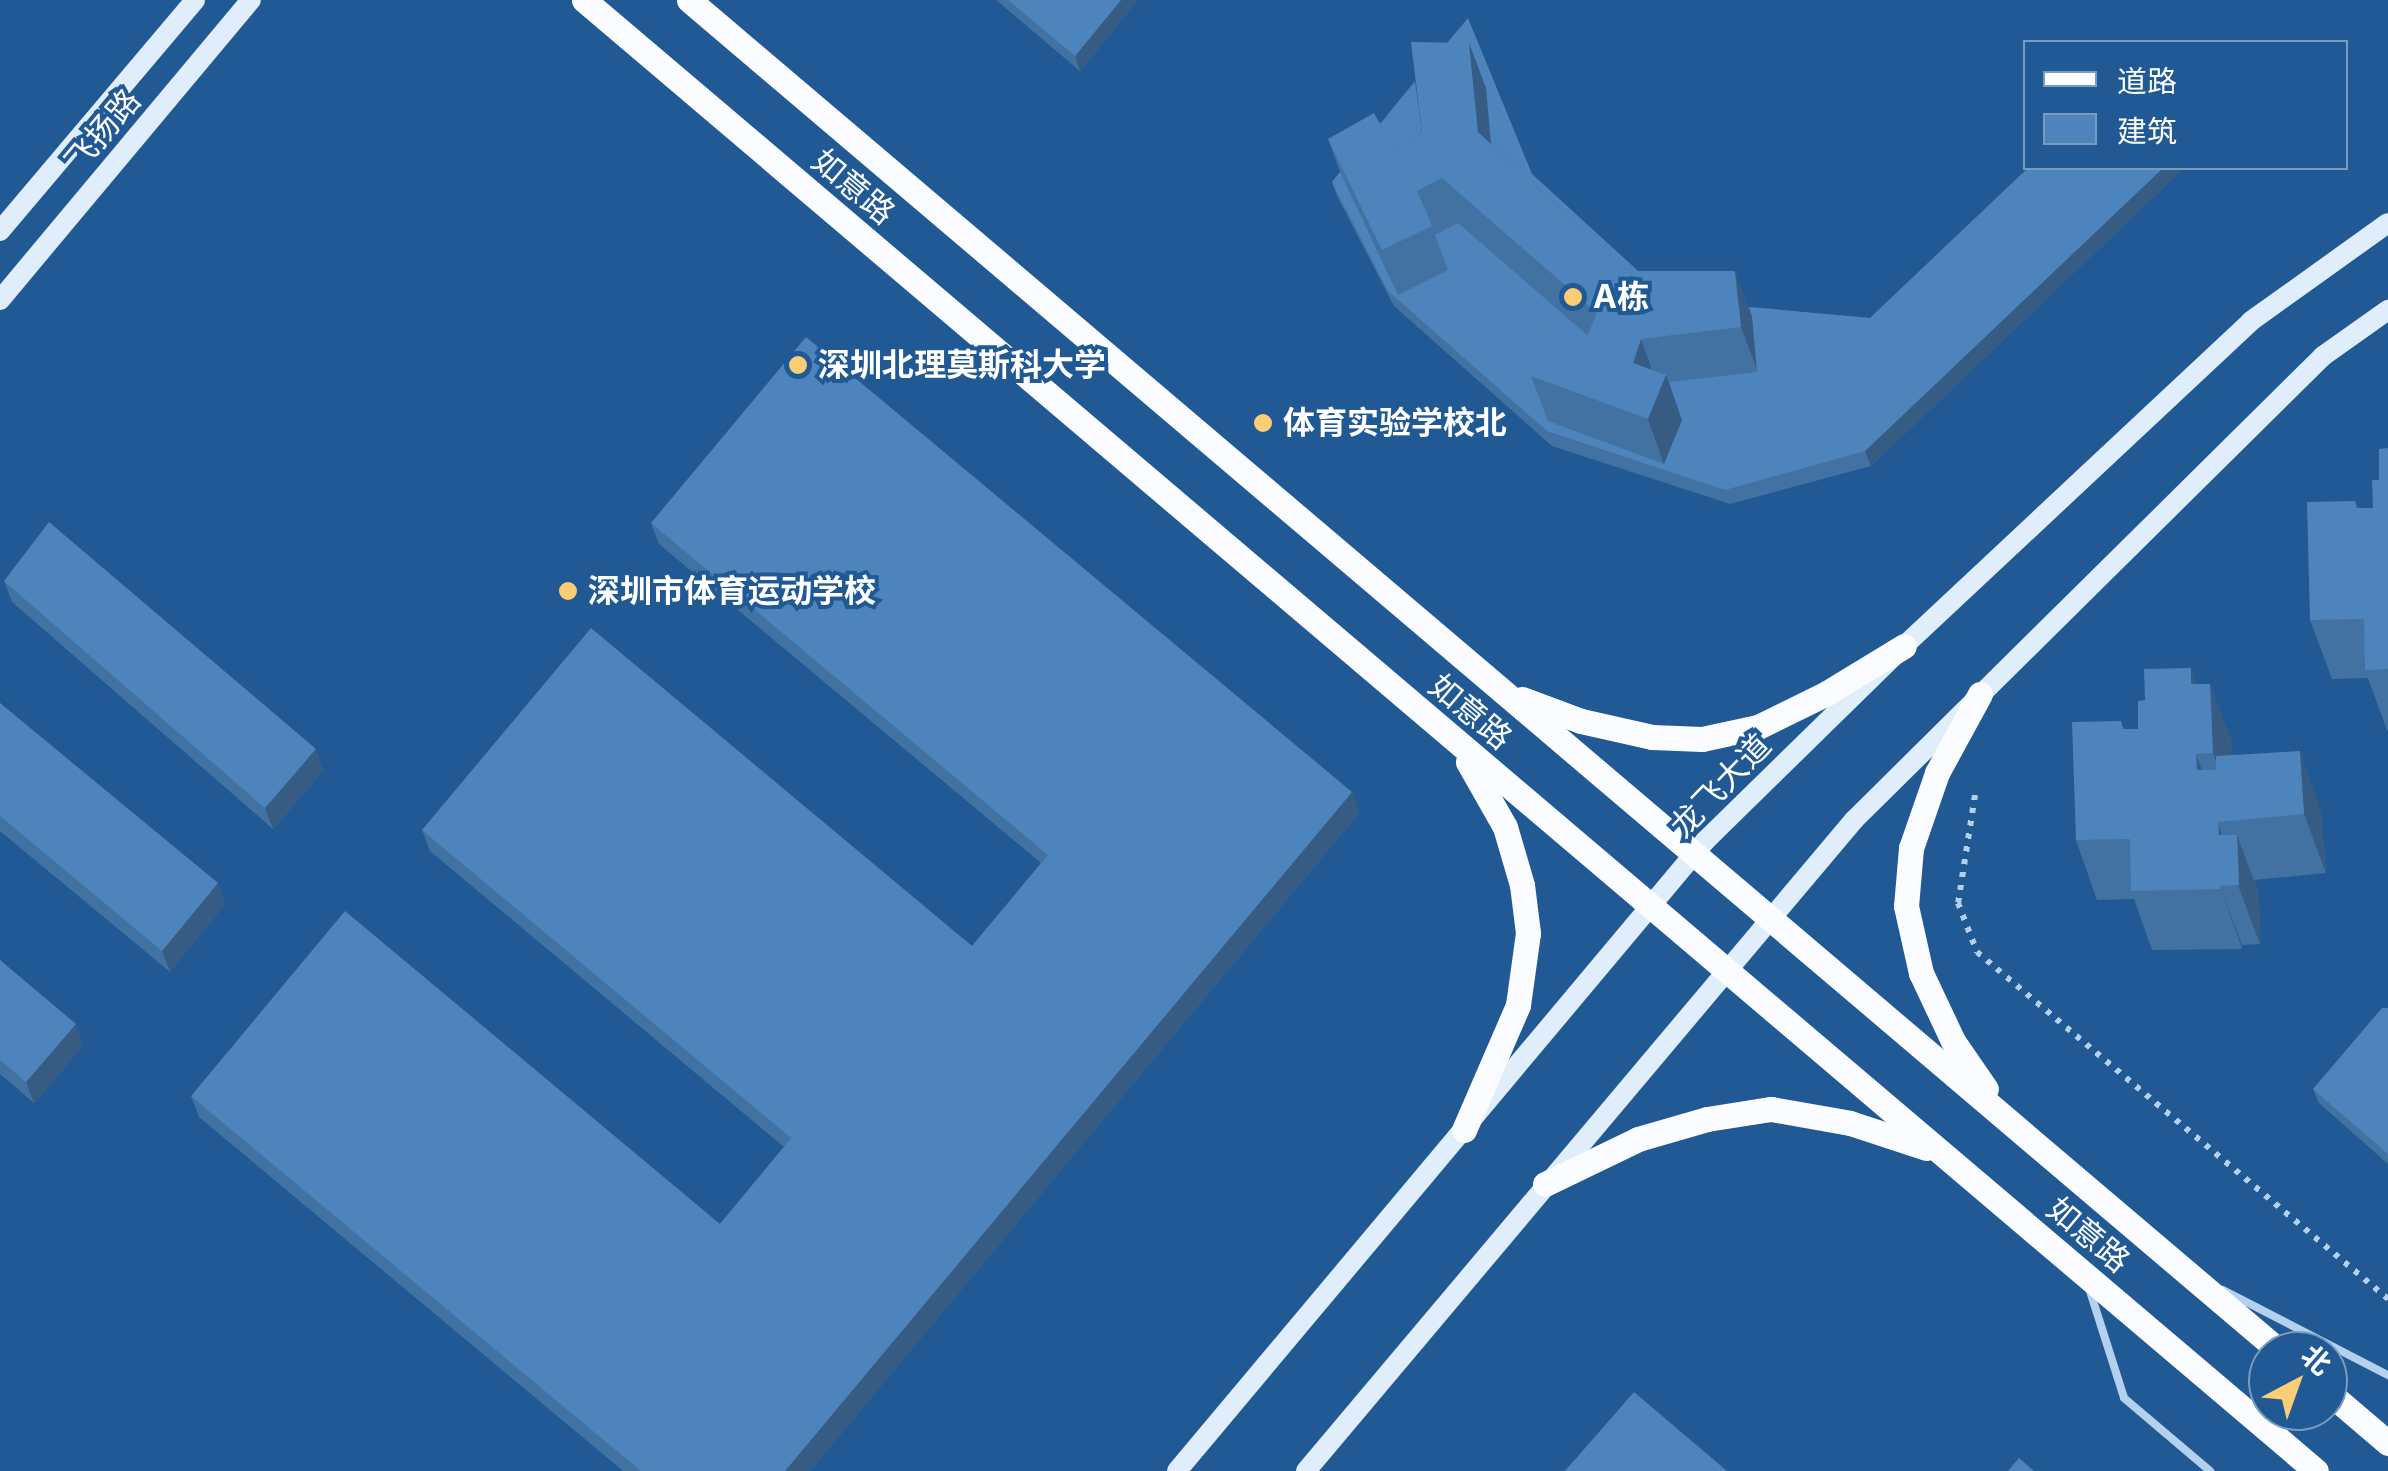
<!DOCTYPE html>
<html>
<head>
<meta charset="utf-8">
<style>
  body { margin:0 }
  #map { position:relative; width:2388px; height:1471px; overflow:hidden; background:#205994; font-family:Inter,"Noto Sans SC",sans-serif }
  div>[style] { position:absolute }
  [style*='--x'] { left:calc(var(--x)*1px); top:calc(var(--y)*1px); width:calc(var(--w)*1px); rotate:calc(var(--a)*1deg) }
  .path>* { height:6px; margin-top:-3px; transform-origin:0; background:repeating-linear-gradient(90deg,#b3d1ee 0 5px,transparent 0 13px) }
  .lane>* { height:8px; margin:-4px; padding:0 4px; transform-origin:4px; border-radius:4px; background:#b3d1ee }
  .secondary>* { height:20px; margin:-10px; padding:0 10px; transform-origin:10px; border-radius:10px; background:#e0edfa }
  .primary>* { height:25px; margin:-12.5px; padding:0 12.5px; transform-origin:12.5px; border-radius:12.5px; background:#fafcff }
  .wall>* { inset:0; background:#4272a2 }
  .shaded-wall>* { inset:0; background:#365c84 }
  .building>* { inset:0; background:#4d84bc }
  .dots>* { width:28px; height:28px; translate:-50% -50%; box-sizing:border-box; border:5px solid #205994; border-radius:50% }
  span { translate:-50% -50%; white-space:nowrap; text-align:center; line-height:1.15; -webkit-text-stroke:8px #205994; paint-order:stroke }
  .street-label { font-size:32px; color:#fff }
  .poi-label { font-size:32px; color:#fff; font-weight:700 }
  .left { translate:0 -50%; text-align:left }
  .legend { position:absolute; left:2023px; top:40px; width:325px; height:130px; box-sizing:border-box; background:#205994; border:2px solid #799bbf; margin:0; padding:12px 18px; list-style:none; font-size:30px; color:#fff }
  .legend li { display:flex; align-items:center; gap:20px; height:50px }
  .legend b { width:50px; border:2px solid #799bbf }
  .north { position:absolute; left:2248px; top:1331px; width:100px; height:100px; box-sizing:border-box; background:#205994; border:2px solid #799bbf; border-radius:50%; rotate:41deg; font-size:28px; font-weight:700; line-height:40px; text-align:center; color:#fff }
  .north::after { content:''; display:block; margin:auto; width:35px; height:45px; background:#fbcd74; clip-path:polygon(50% 0,100% 100%,50% 72%,0 100%) }
</style>
</head>
<body>
<div id="map">
  <div class="path">
    <i style="--x:1975;--y:795;--w:109;--a:98.9"></i>
    <i style="--x:1958;--y:903;--w:53;--a:68.8"></i>
    <i style="--x:1977;--y:952;--w:538;--a:40.17"></i>
  </div>
  <div class="lane">
    <i style="--x:2089;--y:1288;--w:115;--a:72.3"></i>
    <i style="--x:2124;--y:1398;--w:113;--a:40.3"></i>
    <i style="--x:2223;--y:1290;--w:186;--a:27.3"></i>
  </div>
  <div class="secondary">
    <i style="--x:0;--y:231;--w:302;--a:-49.8"></i>
    <i style="--x:0;--y:300;--w:391;--a:-50.1"></i>
    <i style="--x:1177;--y:1471;--w:822;--a:-50.03"></i>
    <i style="--x:1705;--y:841;--w:279;--a:-44.4"></i>
    <i style="--x:1904;--y:646;--w:475;--a:-43.1"></i>
    <i style="--x:2251;--y:321;--w:168;--a:-35.6"></i>
    <i style="--x:1306;--y:1471;--w:851;--a:-49.91"></i>
    <i style="--x:1854;--y:820;--w:660;--a:-44.69"></i>
    <i style="--x:2323;--y:356;--w:80;--a:-35.3"></i>
  </div>
  <div class="primary">
    <i style="--x:584;--y:0;--w:2272;--a:40.34"></i>
    <i style="--x:689;--y:0;--w:2086;--a:40.35"></i>
    <i style="--x:1980;--y:694;--w:90;--a:118.6"></i>
    <i style="--x:1937;--y:773;--w:79;--a:109.1"></i>
    <i style="--x:1911;--y:848;--w:58;--a:94.9"></i>
    <i style="--x:1906;--y:906;--w:69;--a:77.4"></i>
    <i style="--x:1921;--y:973;--w:75;--a:64.8"></i>
    <i style="--x:1953;--y:1041;--w:58;--a:55.5"></i>
    <i style="--x:1522;--y:699;--w:63;--a:20.4"></i>
    <i style="--x:1581;--y:721;--w:73;--a:12.7"></i>
    <i style="--x:1652;--y:737;--w:50;--a:2.3"></i>
    <i style="--x:1702;--y:739;--w:57;--a:-12.1"></i>
    <i style="--x:1758;--y:727;--w:77;--a:-26.2"></i>
    <i style="--x:1827;--y:693;--w:90;--a:-31.4"></i>
    <i style="--x:1464;--y:1130;--w:136;--a:-66.6"></i>
    <i style="--x:1518;--y:1005;--w:73;--a:-82.1"></i>
    <i style="--x:1528;--y:933;--w:48;--a:-97.1"></i>
    <i style="--x:1522;--y:885;--w:60;--a:-106.3"></i>
    <i style="--x:1505;--y:827;--w:75;--a:-119.6"></i>
    <i style="--x:1545;--y:1184;--w:103;--a:-25.8"></i>
    <i style="--x:1638;--y:1139;--w:72;--a:-16.2"></i>
    <i style="--x:1707;--y:1119;--w:65;--a:-8.9"></i>
    <i style="--x:1771;--y:1109;--w:80;--a:10"></i>
    <i style="--x:1850;--y:1123;--w:80;--a:18.2"></i>
    <i style="--x:2328;--y:1392;--w:79;--a:40.4"></i>
  </div>
  <div class="wall">
    <i style="clip-path:polygon(996px 0,1138px 0,1080px 71px)"></i>
    <i style="clip-path:polygon(1380px 124px,1532px 174px,1638px 271px,1749px 307px,1870px 318px,2028px 168px,2184px 168px,1871px 466px,1730px 504px,1552px 446px,1394px 306px,1337px 196px,1332px 182px,1340px 172px,1328px 139px)"></i>
    <i style="clip-path:polygon(2388px 448px,2388px 730px,2387px 730px,2368px 678px,2332px 679px,2310px 620px,2355px 501px,2358px 508px,2373px 508px)"></i>
    <i style="clip-path:polygon(651px 523px,1352px 792px,1359px 813px,810px 1471px,623px 1471px,199px 1117px,191px 1096px,720px 1224px,784px 1147px,430px 851px,422px 830px,972px 946px,1041px 863px,659px 544px)"></i>
    <i style="clip-path:polygon(4px 581px,324px 770px,273px 829px,12px 602px)"></i>
    <i style="clip-path:polygon(2210px 684px,2232px 743px,2232px 755px,2321px 811px,2326px 873px,2254px 880px,2259px 894px,2260px 944px,2242px 945px,2242px 949px,2152px 950px,2134px 899px,2097px 900px,2076px 840px,2121px 721px,2124px 729px,2138px 729px,2145px 700px)"></i>
    <i style="clip-path:polygon(0 703px,225px 904px,170px 972px,0 831px)"></i>
    <i style="clip-path:polygon(0 960px,83px 1046px,34px 1103px,0 1074px)"></i>
    <i style="clip-path:polygon(2388px 1008px,2388px 1164px,2319px 1103px,2313px 1089px)"></i>
  </div>
  <div class="shaded-wall">
    <i style="clip-path:polygon(1121px 0,1138px 0,1080px 71px,1075px 56px)"></i>
    <i style="clip-path:polygon(1469px 43px,1491px 102px,1499px 181px,1478px 132px)"></i>
    <i style="clip-path:polygon(2163px 168px,2184px 168px,1871px 466px,1865px 451px)"></i>
    <i style="clip-path:polygon(1735px 271px,1757px 330px,1763px 386px,1741px 327px)"></i>
    <i style="clip-path:polygon(1641px 339px,1659px 390px,1666px 375px,1688px 434px,1666px 470px,1648px 419px,1633px 363px)"></i>
    <i style="clip-path:polygon(2191px 668px,2212px 724px,2210px 684px,2232px 743px,2234px 812px,2213px 753px,2191px 684px)"></i>
    <i style="clip-path:polygon(316px 749px,324px 770px,273px 829px,265px 808px)"></i>
    <i style="clip-path:polygon(2300px 751px,2321px 811px,2326px 873px,2304px 814px)"></i>
    <i style="clip-path:polygon(2196px 754px,2218px 813px,2218px 824px,2239px 879px,2237px 835px,2259px 894px,2260px 944px,2219px 835px,2197px 770px)"></i>
    <i style="clip-path:polygon(1352px 792px,1359px 813px,810px 1471px,785px 1471px)"></i>
    <i style="clip-path:polygon(218px 883px,225px 904px,170px 972px,162px 951px)"></i>
    <i style="clip-path:polygon(2220px 886px,2242px 945px,2242px 949px,2221px 889px)"></i>
    <i style="clip-path:polygon(76px 1024px,83px 1046px,34px 1103px,26px 1082px)"></i>
  </div>
  <div class="building">
    <i style="clip-path:polygon(1008px 0,1121px 0,1075px 56px)"></i>
    <i style="clip-path:polygon(1468px 18px,1532px 174px,1638px 271px,1628px 271px,1491px 144px,1486px 88px,1469px 43px,1447px 43px)"></i>
    <i style="clip-path:polygon(1411px 42px,1469px 43px,1478px 132px,1628px 271px,1735px 271px,1741px 327px,1641px 339px,1633px 363px,1666px 375px,1648px 419px,1531px 376px,1549px 324px,1586px 339px,1597px 313px,1442px 178px,1417px 191px,1432px 226px,1382px 250px,1328px 139px,1374px 113px,1395px 151px,1422px 133px)"></i>
    <i style="clip-path:polygon(1415px 81px,1422px 133px,1395px 151px,1380px 124px)"></i>
    <i style="clip-path:polygon(2028px 168px,2163px 168px,1865px 451px,1725px 490px,1547px 431px,1388px 291px,1332px 182px,1340px 172px,1398px 295px,1448px 270px,1435px 235px,1458px 223px,1588px 336px,1586px 339px,1549px 324px,1531px 376px,1548px 421px,1664px 464px,1682px 420px,1669px 382px,1757px 372px,1752px 316px,1749px 307px,1870px 318px)"></i>
    <i style="clip-path:polygon(806px 337px,1352px 792px,785px 1471px,641px 1471px,191px 1096px,345px 911px,720px 1224px,791px 1138px,422px 830px,591px 628px,972px 946px,1048px 855px,651px 523px)"></i>
    <i style="clip-path:polygon(2388px 448px,2388px 669px,2365px 670px,2364px 619px,2310px 620px,2307px 502px,2355px 501px,2356px 508px,2373px 508px,2372px 480px,2379px 480px,2379px 449px)"></i>
    <i style="clip-path:polygon(49px 522px,316px 749px,265px 808px,4px 581px)"></i>
    <i style="clip-path:polygon(2191px 668px,2191px 684px,2210px 684px,2213px 753px,2196px 754px,2197px 770px,2216px 770px,2216px 756px,2300px 751px,2304px 814px,2218px 822px,2219px 835px,2237px 835px,2239px 885px,2220px 886px,2221px 889px,2131px 891px,2130px 839px,2076px 840px,2072px 722px,2121px 721px,2122px 729px,2138px 729px,2138px 701px,2145px 700px,2144px 669px)"></i>
    <i style="clip-path:polygon(0 703px,218px 883px,162px 951px,0 816px)"></i>
    <i style="clip-path:polygon(0 960px,76px 1024px,26px 1082px,0 1060px)"></i>
    <i style="clip-path:polygon(2382px 1008px,2388px 1008px,2388px 1154px,2313px 1089px)"></i>
    <i style="clip-path:polygon(1634px 1392px,1727px 1471px,1565px 1471px)"></i>
    <i style="clip-path:polygon(2019px 1458px,2034px 1471px,2008px 1471px)"></i>
  </div>
  <div class="dots">
    <i style="left:1573px;top:297px;background:#fbcd74"></i>
    <i style="left:798px;top:365px;background:#fbcd74"></i>
    <i style="left:1263px;top:423px;background:#fbcd74"></i>
    <i style="left:568px;top:591px;background:#fbcd74"></i>
  </div>
  <div class="street-label">
    <span style="left:103px;top:131px;rotate:-50deg">飞扬路</span>
    <span style="left:853px;top:187px;rotate:40deg">如意路</span>
    <span style="left:1470px;top:712px;rotate:40deg">如意路</span>
    <span style="left:1721px;top:786px;rotate:-46deg">龙飞大道</span>
    <span style="left:2088px;top:1235px;rotate:40deg">如意路</span>
  </div>
  <div class="poi-label">
    <span class="left" style="left:1593px;top:297px">A栋</span>
    <span class="left" style="left:818px;top:365px">深圳北理莫斯科大学</span>
    <span class="left" style="left:1283px;top:423px">体育实验学校北</span>
    <span class="left" style="left:588px;top:591px">深圳市体育运动学校</span>
  </div>
  <ul class="legend">
  <li><b style="height:12px;background:#fafcff"></b>道路</li>
  <li><b style="height:28px;background:#4d84bc"></b>建筑</li>
  </ul>
  <div class="north">北</div>
</div>
</body>
</html>
